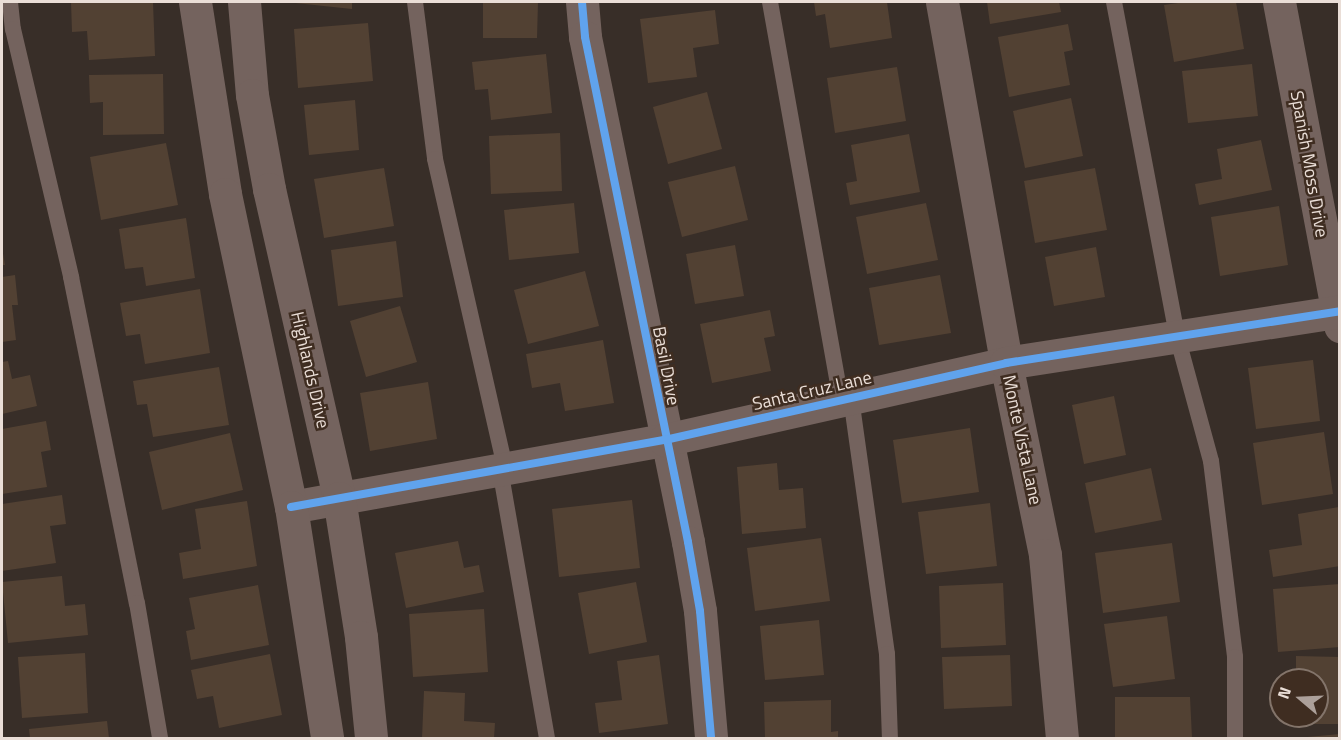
<!DOCTYPE html>
<html>
<head>
<meta charset="utf-8">
<style>
  body { margin:0 }
  #map { position:relative; width:1341px; height:740px; overflow:hidden; background:#382e28; font-family:"Titillium Web",sans-serif }
  div>[style] { position:absolute }
  [style*='--x'] { left:calc(var(--x)*1px); top:calc(var(--y)*1px); width:calc(var(--w)*1px); rotate:calc(var(--a)*1deg) }
  .building>* { inset:0; background:#524133 }
  .service>* { height:16px; margin:-8px; padding:0 8px; transform-origin:8px; border-radius:8px; background:#74635e }
  .minor>* { height:33px; margin:-16.5px; padding:0 16.5px; transform-origin:16.5px; border-radius:16.5px; background:#74635e }
  .tertiary>* { height:33px; margin:-16.5px; padding:0 16.5px; transform-origin:16.5px; border-radius:16.5px; background:#74635e }
  .cycleway>* { height:8px; margin:-4px; padding:0 4px; transform-origin:4px; border-radius:4px; background:#60a3ed }
  span { translate:-50% -50%; white-space:nowrap; text-align:center; line-height:1.15; -webkit-text-stroke:5px #3f2d21; paint-order:stroke }
  .street-label { font-size:18px; color:#eaded7 }
  .frame { position:absolute; inset:0; border:3px solid #eaded7; pointer-events:none }
  .north { position:absolute; left:1269px; top:668px; width:60px; height:60px; box-sizing:border-box; background:#3f2d21; border:2px solid #83746a; border-radius:50%; rotate:289deg; font-size:16px; font-weight:700; line-height:24px; text-align:center; color:#eaded7 }
  .north::after { content:''; display:block; margin:auto; width:21px; height:27px; background:#aca09a; clip-path:polygon(50% 0,100% 100%,50% 72%,0 100%) }
</style>
</head>
<body>
<div id="map">
  <div class="building">
    <i style="clip-path:polygon(71px 2px,153px 2px,155px 56px,89px 60px,87px 31px,72px 32px)"></i>
    <i style="clip-path:polygon(286px 2px,352px 2px,352px 9px)"></i>
    <i style="clip-path:polygon(483px 2px,538px 2px,537px 38px,483px 38px)"></i>
    <i style="clip-path:polygon(814px 2px,887px 2px,892px 38px,830px 48px,825px 14px,816px 16px)"></i>
    <i style="clip-path:polygon(987px 2px,1059px 2px,1061px 12px,990px 24px)"></i>
    <i style="clip-path:polygon(1185px 2px,1236px 2px,1244px 49px,1174px 62px,1164px 5px)"></i>
    <i style="clip-path:polygon(715px 10px,719px 44px,693px 48px,697px 77px,648px 83px,640px 19px)"></i>
    <i style="clip-path:polygon(368px 23px,373px 81px,298px 88px,294px 29px)"></i>
    <i style="clip-path:polygon(1068px 24px,1073px 50px,1064px 52px,1070px 85px,1009px 97px,998px 37px)"></i>
    <i style="clip-path:polygon(546px 54px,552px 113px,491px 120px,488px 89px,475px 90px,472px 62px)"></i>
    <i style="clip-path:polygon(1252px 64px,1258px 116px,1188px 123px,1182px 71px)"></i>
    <i style="clip-path:polygon(897px 67px,906px 121px,835px 133px,827px 78px)"></i>
    <i style="clip-path:polygon(163px 74px,164px 134px,103px 135px,103px 102px,90px 103px,89px 75px)"></i>
    <i style="clip-path:polygon(707px 92px,722px 149px,668px 164px,653px 107px)"></i>
    <i style="clip-path:polygon(1071px 98px,1083px 156px,1025px 168px,1013px 111px)"></i>
    <i style="clip-path:polygon(355px 100px,359px 150px,309px 155px,304px 105px)"></i>
    <i style="clip-path:polygon(560px 133px,562px 191px,491px 194px,489px 136px)"></i>
    <i style="clip-path:polygon(909px 134px,920px 192px,850px 205px,846px 183px,857px 181px,851px 145px)"></i>
    <i style="clip-path:polygon(1261px 140px,1272px 190px,1199px 205px,1195px 184px,1222px 179px,1217px 149px)"></i>
    <i style="clip-path:polygon(166px 143px,178px 205px,101px 220px,90px 157px)"></i>
    <i style="clip-path:polygon(735px 166px,748px 220px,682px 237px,668px 182px)"></i>
    <i style="clip-path:polygon(384px 168px,394px 226px,324px 238px,314px 179px)"></i>
    <i style="clip-path:polygon(1095px 168px,1107px 230px,1035px 243px,1024px 181px)"></i>
    <i style="clip-path:polygon(574px 203px,579px 253px,509px 260px,504px 210px)"></i>
    <i style="clip-path:polygon(926px 203px,938px 260px,867px 274px,856px 217px)"></i>
    <i style="clip-path:polygon(1279px 206px,1288px 265px,1220px 276px,1211px 217px)"></i>
    <i style="clip-path:polygon(186px 218px,195px 278px,146px 286px,143px 267px,125px 269px,119px 229px)"></i>
    <i style="clip-path:polygon(396px 241px,403px 297px,338px 306px,331px 250px)"></i>
    <i style="clip-path:polygon(735px 245px,744px 296px,695px 304px,686px 254px)"></i>
    <i style="clip-path:polygon(1096px 247px,1105px 297px,1054px 306px,1045px 257px)"></i>
    <i style="clip-path:polygon(2px 248px,5px 265px,2px 265px)"></i>
    <i style="clip-path:polygon(585px 271px,599px 326px,528px 344px,514px 290px)"></i>
    <i style="clip-path:polygon(15px 275px,18px 305px,12px 305px,16px 340px,2px 342px,2px 277px)"></i>
    <i style="clip-path:polygon(940px 275px,951px 333px,879px 345px,869px 288px)"></i>
    <i style="clip-path:polygon(200px 289px,210px 353px,145px 364px,140px 334px,126px 336px,120px 303px)"></i>
    <i style="clip-path:polygon(400px 306px,417px 362px,366px 377px,350px 321px)"></i>
    <i style="clip-path:polygon(770px 310px,775px 336px,764px 338px,771px 371px,712px 383px,700px 324px)"></i>
    <i style="clip-path:polygon(603px 340px,614px 403px,565px 411px,560px 383px,532px 388px,526px 354px)"></i>
    <i style="clip-path:polygon(1313px 360px,1320px 421px,1256px 429px,1248px 368px)"></i>
    <i style="clip-path:polygon(8px 361px,12px 379px,30px 375px,37px 406px,2px 414px,2px 362px)"></i>
    <i style="clip-path:polygon(219px 367px,229px 425px,153px 437px,147px 404px,137px 405px,133px 381px)"></i>
    <i style="clip-path:polygon(428px 382px,437px 439px,370px 451px,360px 393px)"></i>
    <i style="clip-path:polygon(1114px 396px,1126px 455px,1084px 464px,1072px 405px)"></i>
    <i style="clip-path:polygon(46px 421px,51px 450px,41px 452px,47px 487px,2px 494px,2px 429px)"></i>
    <i style="clip-path:polygon(970px 428px,979px 492px,902px 503px,893px 440px)"></i>
    <i style="clip-path:polygon(1324px 432px,1333px 494px,1262px 505px,1253px 443px)"></i>
    <i style="clip-path:polygon(230px 433px,243px 490px,162px 510px,149px 452px)"></i>
    <i style="clip-path:polygon(777px 463px,779px 490px,803px 488px,806px 528px,742px 534px,737px 467px)"></i>
    <i style="clip-path:polygon(1151px 468px,1162px 520px,1095px 533px,1085px 483px)"></i>
    <i style="clip-path:polygon(62px 495px,66px 524px,50px 526px,56px 563px,2px 571px,2px 504px)"></i>
    <i style="clip-path:polygon(632px 500px,640px 568px,559px 577px,552px 509px)"></i>
    <i style="clip-path:polygon(247px 501px,257px 566px,183px 579px,179px 553px,201px 549px,195px 509px)"></i>
    <i style="clip-path:polygon(990px 503px,997px 566px,926px 574px,918px 512px)"></i>
    <i style="clip-path:polygon(1339px 507px,1340px 566px,1273px 577px,1269px 550px,1302px 545px,1298px 514px)"></i>
    <i style="clip-path:polygon(821px 538px,830px 601px,755px 611px,747px 548px)"></i>
    <i style="clip-path:polygon(458px 541px,464px 568px,479px 565px,484px 592px,406px 608px,395px 553px)"></i>
    <i style="clip-path:polygon(1172px 543px,1180px 602px,1103px 613px,1095px 553px)"></i>
    <i style="clip-path:polygon(62px 576px,65px 606px,85px 604px,88px 635px,8px 643px,2px 582px)"></i>
    <i style="clip-path:polygon(636px 582px,647px 642px,589px 654px,578px 593px)"></i>
    <i style="clip-path:polygon(1003px 583px,1006px 645px,941px 648px,939px 586px)"></i>
    <i style="clip-path:polygon(1340px 584px,1340px 647px,1278px 652px,1273px 589px)"></i>
    <i style="clip-path:polygon(258px 585px,269px 645px,191px 660px,186px 631px,195px 629px,189px 598px)"></i>
    <i style="clip-path:polygon(484px 609px,488px 672px,413px 677px,409px 614px)"></i>
    <i style="clip-path:polygon(1167px 616px,1175px 679px,1113px 687px,1104px 624px)"></i>
    <i style="clip-path:polygon(819px 620px,824px 675px,765px 680px,760px 626px)"></i>
    <i style="clip-path:polygon(85px 653px,88px 713px,22px 718px,18px 657px)"></i>
    <i style="clip-path:polygon(270px 654px,282px 715px,219px 728px,213px 696px,197px 699px,191px 670px)"></i>
    <i style="clip-path:polygon(659px 655px,668px 724px,599px 733px,595px 703px,622px 700px,617px 661px)"></i>
    <i style="clip-path:polygon(1010px 655px,1012px 706px,944px 709px,942px 657px)"></i>
    <i style="clip-path:polygon(1296px 656px,1340px 657px,1340px 724px,1289px 724px,1289px 716px,1317px 716px,1317px 680px,1296px 680px)"></i>
    <i style="clip-path:polygon(424px 691px,465px 693px,464px 721px,495px 723px,494px 738px,422px 738px)"></i>
    <i style="clip-path:polygon(1115px 697px,1190px 697px,1192px 738px,1115px 738px)"></i>
    <i style="clip-path:polygon(831px 700px,831px 732px,838px 731px,838px 738px,765px 738px,764px 702px)"></i>
    <i style="clip-path:polygon(107px 721px,109px 738px,30px 738px,29px 729px)"></i>
    <i style="clip-path:polygon(1340px 734px,1340px 738px,1307px 738px,1307px 737px)"></i>
  </div>
  <div class="service">
    <i style="--x:10;--y:2;--w:27;--a:84"></i>
    <i style="--x:13;--y:29;--w:255;--a:76.8"></i>
    <i style="--x:71;--y:277;--w:333;--a:78.6"></i>
    <i style="--x:137;--y:603;--w:137;--a:80.3"></i>
    <i style="--x:415;--y:2;--w:158;--a:82.7"></i>
    <i style="--x:435;--y:159;--w:317;--a:77.2"></i>
    <i style="--x:770;--y:2;--w:404;--a:79.9"></i>
    <i style="--x:1114;--y:2;--w:340;--a:79.3"></i>
    <i style="--x:1177;--y:336;--w:130;--a:74.8"></i>
    <i style="--x:1211;--y:461;--w:197;--a:83"></i>
    <i style="--x:1235;--y:657;--w:81;--a:90"></i>
    <i style="--x:851;--y:398;--w:259;--a:82"></i>
    <i style="--x:887;--y:654;--w:84;--a:88"></i>
    <i style="--x:500;--y:469;--w:273;--a:80.1"></i>
  </div>
  <div class="minor">
    <i style="--x:582;--y:2;--w:35;--a:85"></i>
    <i style="--x:585;--y:37;--w:515;--a:78.47"></i>
    <i style="--x:688;--y:542;--w:70;--a:80.1"></i>
    <i style="--x:700;--y:611;--w:127;--a:85"></i>
    <i style="--x:942;--y:2;--w:367;--a:79.9"></i>
    <i style="--x:1006;--y:363;--w:196;--a:78.5"></i>
    <i style="--x:1045;--y:555;--w:184;--a:84.7"></i>
    <i style="--x:1279;--y:2;--w:330;--a:79.3"></i>
    <i style="--x:291;--y:507;--w:380;--a:-10.2"></i>
    <i style="--x:665;--y:440;--w:350;--a:-12.7"></i>
    <i style="--x:1006;--y:363;--w:338;--a:-8.8"></i>
  </div>
  <div class="tertiary">
    <i style="--x:195;--y:2;--w:194;--a:81.1"></i>
    <i style="--x:225;--y:194;--w:320;--a:78.1"></i>
    <i style="--x:291;--y:507;--w:234;--a:81.1"></i>
    <i style="--x:244;--y:2;--w:93;--a:85.1"></i>
    <i style="--x:252;--y:95;--w:96;--a:79.7"></i>
    <i style="--x:269;--y:189;--w:317;--a:77.2"></i>
    <i style="--x:339;--y:498;--w:141;--a:81"></i>
    <i style="--x:361;--y:637;--w:101;--a:84.3"></i>
  </div>
  <div class="cycleway">
    <i style="--x:582;--y:2;--w:35;--a:85"></i>
    <i style="--x:585;--y:37;--w:515;--a:78.47"></i>
    <i style="--x:688;--y:542;--w:70;--a:80.1"></i>
    <i style="--x:700;--y:611;--w:127;--a:85"></i>
    <i style="--x:291;--y:507;--w:380;--a:-10.2"></i>
    <i style="--x:665;--y:440;--w:350;--a:-12.7"></i>
    <i style="--x:1006;--y:363;--w:338;--a:-8.8"></i>
  </div>
  <div class="street-label">
    <span style="left:1309px;top:164px;rotate:80deg">Spanish Moss Drive</span>
    <span style="left:666px;top:366px;rotate:79deg">Basil Drive</span>
    <span style="left:310px;top:370px;rotate:77deg">Highlands Drive</span>
    <span style="left:812px;top:391px;rotate:-13deg">Santa Cruz Lane</span>
    <span style="left:1022px;top:440px;rotate:78deg">Monte Vista Lane</span>
  </div>
  <div class="frame"></div>
  <div class="north">N</div>
</div>
</body>
</html>
